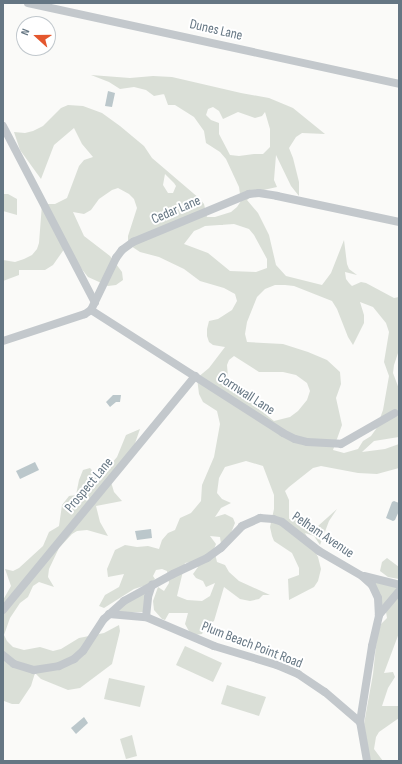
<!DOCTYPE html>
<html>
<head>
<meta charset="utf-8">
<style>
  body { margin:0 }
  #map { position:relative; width:402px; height:764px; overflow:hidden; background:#fafaf8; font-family:"Sofia Sans Condensed",sans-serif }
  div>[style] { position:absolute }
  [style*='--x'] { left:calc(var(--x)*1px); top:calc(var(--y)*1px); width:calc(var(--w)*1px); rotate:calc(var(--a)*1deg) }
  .green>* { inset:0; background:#dadfd7 }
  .water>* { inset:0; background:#bbc7cb }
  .minor>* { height:8px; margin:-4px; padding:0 4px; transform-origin:4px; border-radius:4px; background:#c3c8cc }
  span { translate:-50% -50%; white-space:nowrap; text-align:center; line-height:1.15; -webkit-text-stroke:4px #fff; paint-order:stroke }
  .street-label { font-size:14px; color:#657683 }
  .frame { position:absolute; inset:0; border:4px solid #657683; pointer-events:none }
  .north { position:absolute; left:16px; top:16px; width:40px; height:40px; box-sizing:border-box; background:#fff; border:1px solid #c1c8cd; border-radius:50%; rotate:291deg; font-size:11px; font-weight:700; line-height:16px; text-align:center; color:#657683 }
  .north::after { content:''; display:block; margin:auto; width:14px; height:18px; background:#e4572e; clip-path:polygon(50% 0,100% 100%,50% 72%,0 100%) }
</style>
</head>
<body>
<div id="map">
  <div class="green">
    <i style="clip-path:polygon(evenodd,91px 75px,130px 78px,153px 76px,172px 77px,241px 93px,269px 98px,293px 108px,325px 134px,302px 133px,296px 137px,289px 148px,293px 158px,299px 182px,299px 196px,291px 186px,276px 155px,274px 180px,277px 187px,259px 191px,247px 200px,258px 213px,269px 235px,276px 265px,286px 276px,322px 285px,331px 273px,344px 240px,347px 264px,349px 269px,357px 275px,345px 272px,346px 279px,349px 283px,352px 286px,361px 282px,366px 283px,394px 298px,399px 297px,399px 350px,394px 365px,393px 373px,399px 389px,399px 437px,374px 441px,362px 452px,385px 449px,399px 444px,399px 468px,377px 474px,358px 473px,321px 466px,313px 468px,289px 487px,285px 491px,289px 500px,289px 519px,299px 517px,312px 527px,318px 526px,337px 509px,329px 521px,320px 545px,314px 536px,305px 533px,318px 557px,321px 569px,318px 581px,314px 587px,289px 600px,288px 579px,299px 575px,299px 568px,292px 553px,274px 541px,272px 536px,270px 527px,274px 509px,274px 495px,263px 466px,246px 461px,225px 467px,219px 478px,217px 493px,222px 499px,231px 503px,221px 508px,215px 517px,225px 514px,233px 518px,235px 523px,231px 533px,221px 544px,220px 537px,210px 536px,216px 544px,214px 549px,217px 562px,225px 565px,229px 572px,239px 581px,270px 595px,263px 595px,259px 599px,250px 601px,240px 599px,224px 587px,214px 621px,206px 626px,202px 634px,195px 635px,190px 633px,185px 624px,188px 613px,169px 613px,165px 620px,162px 619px,154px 610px,153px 601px,158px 587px,164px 591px,169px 583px,167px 571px,162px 569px,156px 570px,153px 576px,155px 579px,150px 584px,134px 589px,104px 608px,99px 606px,105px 595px,119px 587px,124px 574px,108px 577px,107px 569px,115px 550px,125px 545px,137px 547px,148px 546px,159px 549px,162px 540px,168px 533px,175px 530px,180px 518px,191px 513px,201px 501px,202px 485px,214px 457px,220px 424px,217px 411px,203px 402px,199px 394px,197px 378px,209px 368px,225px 347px,213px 345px,209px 342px,207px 336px,207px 329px,209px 321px,218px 319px,232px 310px,237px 301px,235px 294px,224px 288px,200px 281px,184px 269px,159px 257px,140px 252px,131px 246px,128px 241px,128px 236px,137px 208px,134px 199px,129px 194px,118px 188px,112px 190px,99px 199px,91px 210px,84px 214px,73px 212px,84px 236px,110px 256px,122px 272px,123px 280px,116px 285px,108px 286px,88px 277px,65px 248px,53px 265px,45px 270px,19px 270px,19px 275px,3px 281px,3px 260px,15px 262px,24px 259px,32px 255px,37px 249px,39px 243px,42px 204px,55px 204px,67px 198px,79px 166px,84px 160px,93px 157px,82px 144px,74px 128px,54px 145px,41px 179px,20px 150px,14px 132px,25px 133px,33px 131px,43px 126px,61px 108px,68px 105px,83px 106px,102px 113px,120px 126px,144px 146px,152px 158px,200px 199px,204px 204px,207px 217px,215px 217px,231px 212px,237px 207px,241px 201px,239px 187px,226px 159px,220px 152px,206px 143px,204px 131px,194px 117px,175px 105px,168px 105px,164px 94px,154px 96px,146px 90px,134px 87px,120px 89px,109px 82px,91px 75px,213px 107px,219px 111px,223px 119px,238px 112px,255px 118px,262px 116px,265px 112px,270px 129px,270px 147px,263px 154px,254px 154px,239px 156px,230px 155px,219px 134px,219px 123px,211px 120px,206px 115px,208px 109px,213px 107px,91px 75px,165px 174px,174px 183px,176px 186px,173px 193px,168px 193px,163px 185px,165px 174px,91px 75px,234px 224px,249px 229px,254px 235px,267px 259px,267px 268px,256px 272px,230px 271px,208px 253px,184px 244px,194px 231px,199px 229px,205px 226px,234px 224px,91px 75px,275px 285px,285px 285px,294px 286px,332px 301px,337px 309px,348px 337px,353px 345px,364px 323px,364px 315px,360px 302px,373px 307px,386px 323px,389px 332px,384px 362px,389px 376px,383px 410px,376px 429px,371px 436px,363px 441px,358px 449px,344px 453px,333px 450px,342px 425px,336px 398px,341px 384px,340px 372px,327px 360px,308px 352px,283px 344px,247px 342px,245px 334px,247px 322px,257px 297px,265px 289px,275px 285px,91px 75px,234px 356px,259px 372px,283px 372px,296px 375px,307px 383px,310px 391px,307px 400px,298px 411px,290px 417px,274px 421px,259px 409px,228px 377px,227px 365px,229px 360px,234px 356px,91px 75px,191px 562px,198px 567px,193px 574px,196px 578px,203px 581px,206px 587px,215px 583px,210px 596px,202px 601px,187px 600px,177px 596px,185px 563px,191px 562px)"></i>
    <i style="clip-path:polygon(3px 194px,8px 194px,17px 199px,17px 215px,3px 211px)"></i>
    <i style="clip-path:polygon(140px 429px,133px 449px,111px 482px,114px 492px,122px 501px,96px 506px,100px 522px,108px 536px,87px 530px,77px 531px,72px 534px,59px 548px,49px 569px,48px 577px,54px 587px,39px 582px,33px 586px,28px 597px,20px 603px,10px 618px,4px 635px,7px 641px,13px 647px,24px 650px,40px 647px,53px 651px,61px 649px,79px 638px,104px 633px,119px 625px,120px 631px,112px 664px,80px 688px,68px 690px,41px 679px,35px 673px,31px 686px,19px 704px,12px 704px,4px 701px,3px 713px,3px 600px,11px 586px,5px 569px,13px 571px,19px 568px,43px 546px,49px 532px,59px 526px,62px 505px,69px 496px,76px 495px,79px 480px,83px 470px,90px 468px,99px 478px,117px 457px,126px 435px)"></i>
    <i style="clip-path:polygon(387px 558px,399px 567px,399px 579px,388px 577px,380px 571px,382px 562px)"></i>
    <i style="clip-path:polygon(370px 579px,399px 587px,382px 609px)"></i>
    <i style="clip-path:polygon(147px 591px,144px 612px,117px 612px,129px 600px)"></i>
    <i style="clip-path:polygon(399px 593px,399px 633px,384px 673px,393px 672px,395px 677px,388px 688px,382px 706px,399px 706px,399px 718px,379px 732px,376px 737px,374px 749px,383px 761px,370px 761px,364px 724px,373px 674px,377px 636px,381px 624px,387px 618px,386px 612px)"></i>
    <i style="clip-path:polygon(185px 646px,222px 663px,213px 682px,176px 665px)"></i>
    <i style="clip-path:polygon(109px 678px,145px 686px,140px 707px,104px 699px)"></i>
    <i style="clip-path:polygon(227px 685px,266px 697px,259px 716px,221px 704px)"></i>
    <i style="clip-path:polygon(132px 735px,137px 756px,126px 759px,120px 739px)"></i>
  </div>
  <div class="water">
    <i style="clip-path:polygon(108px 91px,115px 93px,112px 107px,105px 106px)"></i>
    <i style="clip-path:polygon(113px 395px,121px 395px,120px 402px,116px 402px,110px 407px,106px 402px)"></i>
    <i style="clip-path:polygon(35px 462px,39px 470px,20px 479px,16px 471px)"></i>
    <i style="clip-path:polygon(394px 501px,399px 503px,399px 511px,395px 520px,393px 521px,386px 518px,392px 502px)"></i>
    <i style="clip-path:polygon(151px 529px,152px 538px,137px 540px,135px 531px)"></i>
    <i style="clip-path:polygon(84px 717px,88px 723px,76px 734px,71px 728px)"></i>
  </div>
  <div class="minor">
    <i style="--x:28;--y:3;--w:380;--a:12.3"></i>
    <i style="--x:3;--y:126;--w:199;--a:62.5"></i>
    <i style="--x:91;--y:310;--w:228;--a:32.6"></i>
    <i style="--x:283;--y:433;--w:13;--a:27"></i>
    <i style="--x:295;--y:439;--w:12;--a:14"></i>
    <i style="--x:307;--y:442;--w:34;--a:3"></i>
    <i style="--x:341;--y:444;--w:62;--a:-29.9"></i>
    <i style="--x:3;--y:341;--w:86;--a:-18.2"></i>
    <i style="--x:85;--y:314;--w:7;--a:-34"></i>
    <i style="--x:91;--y:310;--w:58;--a:-64.3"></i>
    <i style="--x:116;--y:258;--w:10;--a:-53"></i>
    <i style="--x:122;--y:250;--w:14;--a:-36"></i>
    <i style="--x:133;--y:242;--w:126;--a:-22.5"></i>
    <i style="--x:249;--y:194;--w:10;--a:-6"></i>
    <i style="--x:259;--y:193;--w:18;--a:9"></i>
    <i style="--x:277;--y:196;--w:125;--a:12"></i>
    <i style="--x:364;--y:576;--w:36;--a:14"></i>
    <i style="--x:3;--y:610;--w:303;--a:-50.6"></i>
    <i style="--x:109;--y:614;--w:37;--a:5"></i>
    <i style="--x:146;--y:617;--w:74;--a:23.1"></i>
    <i style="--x:214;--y:646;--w:66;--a:16.8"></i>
    <i style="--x:277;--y:665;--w:23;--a:23"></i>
    <i style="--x:298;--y:674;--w:32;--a:34"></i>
    <i style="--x:325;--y:692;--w:46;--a:40.6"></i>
    <i style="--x:146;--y:617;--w:20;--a:-84"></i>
    <i style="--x:148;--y:597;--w:13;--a:-72"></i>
    <i style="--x:3;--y:655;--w:14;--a:39"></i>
    <i style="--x:14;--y:664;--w:21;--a:17"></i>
    <i style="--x:34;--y:670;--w:25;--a:-9"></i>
    <i style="--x:59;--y:666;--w:17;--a:-25"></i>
    <i style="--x:74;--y:659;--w:12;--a:-42"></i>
    <i style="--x:83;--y:651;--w:38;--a:-57"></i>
    <i style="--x:104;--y:619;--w:27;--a:-42"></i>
    <i style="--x:124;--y:601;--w:56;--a:-28.9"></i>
    <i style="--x:173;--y:574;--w:38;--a:-25"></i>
    <i style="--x:207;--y:558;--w:17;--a:-36"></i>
    <i style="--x:221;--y:548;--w:30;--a:-46"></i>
    <i style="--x:242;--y:526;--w:20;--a:-24"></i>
    <i style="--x:260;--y:518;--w:13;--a:4"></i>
    <i style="--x:273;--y:519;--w:9;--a:18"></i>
    <i style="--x:282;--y:522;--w:47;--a:38.1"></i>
    <i style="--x:319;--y:551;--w:50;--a:30.2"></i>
    <i style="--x:362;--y:576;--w:13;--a:42"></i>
    <i style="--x:372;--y:585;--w:14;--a:65"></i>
    <i style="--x:378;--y:598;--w:17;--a:87"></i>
    <i style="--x:367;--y:761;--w:40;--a:-100"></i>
    <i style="--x:360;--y:722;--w:77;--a:-81"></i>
    <i style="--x:372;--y:646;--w:32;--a:-77"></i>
    <i style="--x:379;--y:615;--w:31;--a:-50"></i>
  </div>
  <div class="street-label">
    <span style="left:216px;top:30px;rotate:13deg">Dunes Lane</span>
    <span style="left:176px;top:210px;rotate:-23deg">Cedar Lane</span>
    <span style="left:246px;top:394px;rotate:33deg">Cornwall Lane</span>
    <span style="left:89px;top:485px;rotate:-50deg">Prospect Lane</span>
    <span style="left:323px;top:535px;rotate:34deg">Pelham Avenue</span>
    <span style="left:252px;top:645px;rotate:21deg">Plum Beach Point Road</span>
  </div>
  <div class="frame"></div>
  <div class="north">N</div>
</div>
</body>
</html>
